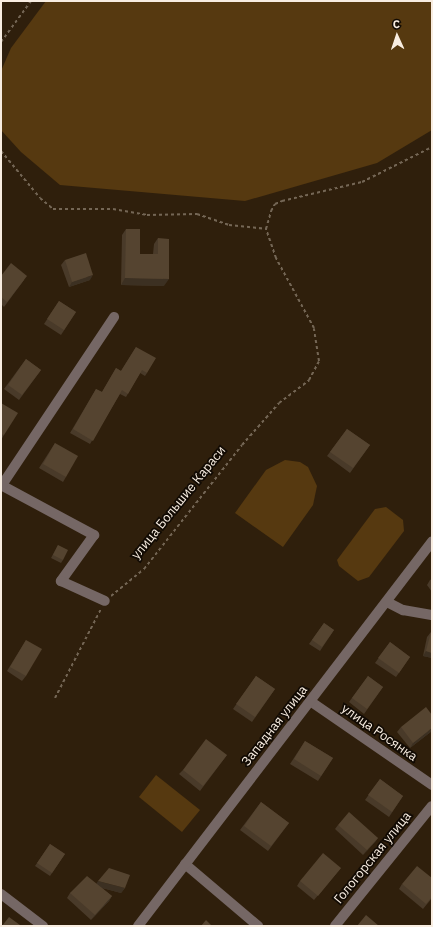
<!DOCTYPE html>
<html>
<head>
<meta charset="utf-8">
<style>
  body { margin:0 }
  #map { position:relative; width:433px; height:927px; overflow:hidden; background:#2f1f0c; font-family:"IBM Plex Sans",sans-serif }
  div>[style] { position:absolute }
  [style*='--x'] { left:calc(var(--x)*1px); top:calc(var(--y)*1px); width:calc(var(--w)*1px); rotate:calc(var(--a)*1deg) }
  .green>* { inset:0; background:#563910 }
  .path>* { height:2px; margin-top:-1px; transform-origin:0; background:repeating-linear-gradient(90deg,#746655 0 3px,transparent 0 6px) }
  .minor>* { height:10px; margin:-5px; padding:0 5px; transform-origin:5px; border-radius:5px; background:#756765 }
  .wall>* { inset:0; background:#493a29 }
  .shaded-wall>* { inset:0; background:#3c3022 }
  .building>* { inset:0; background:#554430 }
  span { translate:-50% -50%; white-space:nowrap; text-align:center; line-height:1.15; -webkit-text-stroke:3.5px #120b04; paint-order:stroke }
  .street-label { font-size:13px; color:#f8ede1 }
  .frame { position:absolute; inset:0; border:2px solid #f8ede1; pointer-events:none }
  .north { position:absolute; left:377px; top:16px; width:40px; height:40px; -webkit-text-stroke:3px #120b04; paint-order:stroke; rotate:357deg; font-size:11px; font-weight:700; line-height:16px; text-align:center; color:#f8ede1 }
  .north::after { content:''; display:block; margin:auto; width:14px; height:18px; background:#f8ede1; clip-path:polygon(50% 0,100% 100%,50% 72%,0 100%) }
</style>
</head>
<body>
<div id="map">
  <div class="green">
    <i style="clip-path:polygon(46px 1px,432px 1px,432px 130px,377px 163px,245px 201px,60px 185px,21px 152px,1px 130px,1px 71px,11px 48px)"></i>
    <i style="clip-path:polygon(285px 460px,300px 462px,308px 467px,317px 486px,313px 505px,283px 547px,235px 513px,266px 470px)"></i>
    <i style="clip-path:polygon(386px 507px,403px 520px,404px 531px,369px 577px,358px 581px,339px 566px,337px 560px,375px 509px)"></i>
    <i style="clip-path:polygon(156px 775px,200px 810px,182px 832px,139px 797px)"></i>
  </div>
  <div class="path">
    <i style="--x:1;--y:42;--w:51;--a:-53.8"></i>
    <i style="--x:1;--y:151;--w:61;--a:50.3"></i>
    <i style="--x:40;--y:198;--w:17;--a:40"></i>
    <i style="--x:53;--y:209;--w:60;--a:0"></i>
    <i style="--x:113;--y:209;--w:35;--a:10"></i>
    <i style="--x:147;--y:215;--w:50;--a:-1.1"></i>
    <i style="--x:197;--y:214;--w:34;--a:19"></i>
    <i style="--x:229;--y:225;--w:37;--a:6"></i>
    <i style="--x:266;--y:229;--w:19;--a:-74"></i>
    <i style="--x:271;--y:211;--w:8;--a:-60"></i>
    <i style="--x:275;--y:204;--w:8;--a:-23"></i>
    <i style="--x:282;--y:201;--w:82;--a:-13.4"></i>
    <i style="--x:362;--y:182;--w:78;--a:-26.6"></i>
    <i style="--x:111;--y:596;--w:43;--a:-39.3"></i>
    <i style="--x:144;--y:569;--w:158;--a:-51.7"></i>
    <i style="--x:242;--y:445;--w:56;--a:-48.6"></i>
    <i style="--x:279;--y:403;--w:38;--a:-37"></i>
    <i style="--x:309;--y:380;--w:21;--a:-62"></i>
    <i style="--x:319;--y:361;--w:33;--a:-99"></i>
    <i style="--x:314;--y:328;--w:80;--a:-118.5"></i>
    <i style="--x:276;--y:258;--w:31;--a:-109"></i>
    <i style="--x:55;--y:698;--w:100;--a:-62.7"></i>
  </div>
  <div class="minor">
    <i style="--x:1;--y:485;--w:106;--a:28.3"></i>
    <i style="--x:94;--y:535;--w:57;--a:125.7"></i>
    <i style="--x:61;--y:581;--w:48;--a:24.4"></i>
    <i style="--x:2;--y:485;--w:202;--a:-56.3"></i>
    <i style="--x:387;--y:602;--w:18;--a:27"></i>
    <i style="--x:403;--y:610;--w:29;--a:10"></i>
    <i style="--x:310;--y:701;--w:148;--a:34.5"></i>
    <i style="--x:185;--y:864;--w:96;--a:40.3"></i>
    <i style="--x:1;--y:894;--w:53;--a:37.3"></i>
    <i style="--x:138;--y:926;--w:484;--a:-52.6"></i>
    <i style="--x:335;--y:926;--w:154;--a:-51.1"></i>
  </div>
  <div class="wall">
    <i style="clip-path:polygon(126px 229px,140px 254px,153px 254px,154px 244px,158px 238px,164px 286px,121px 285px,122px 235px)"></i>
    <i style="clip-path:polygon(65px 260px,90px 280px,69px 287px,61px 265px)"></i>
    <i style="clip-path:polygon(1px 276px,24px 280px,4px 307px,1px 304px)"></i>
    <i style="clip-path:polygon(59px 301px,76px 312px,61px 335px,44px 324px)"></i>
    <i style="clip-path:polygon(136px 347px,147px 373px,145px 376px,140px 373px,126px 397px,120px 394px,90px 444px,70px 433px,96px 389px,102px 392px,116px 368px,121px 371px)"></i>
    <i style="clip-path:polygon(26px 359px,41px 370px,19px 400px,4px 389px)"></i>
    <i style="clip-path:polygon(1px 403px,4px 435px,1px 440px)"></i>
    <i style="clip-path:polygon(347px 429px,370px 445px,350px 473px,327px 456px)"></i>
    <i style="clip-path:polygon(55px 443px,66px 477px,63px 482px,39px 468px)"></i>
    <i style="clip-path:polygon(58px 545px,63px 560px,61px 563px,51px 558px)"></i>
    <i style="clip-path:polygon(432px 579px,432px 592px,427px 585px,430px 580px)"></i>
    <i style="clip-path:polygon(324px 623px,334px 630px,320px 651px,309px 644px)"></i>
    <i style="clip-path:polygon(431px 632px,432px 658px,423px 656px,427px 637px)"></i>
    <i style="clip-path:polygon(26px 640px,26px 676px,22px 681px,7px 671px)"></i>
    <i style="clip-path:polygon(390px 642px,410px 657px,396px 677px,375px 663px)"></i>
    <i style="clip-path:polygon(256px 676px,275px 689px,252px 722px,233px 709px)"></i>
    <i style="clip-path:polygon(368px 676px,383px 687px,364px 714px,349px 702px)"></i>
    <i style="clip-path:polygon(401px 727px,432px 731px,410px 748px,397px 732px)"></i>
    <i style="clip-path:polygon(305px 741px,333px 758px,318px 781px,290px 764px)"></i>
    <i style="clip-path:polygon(227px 755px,200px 791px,179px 774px,183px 770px)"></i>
    <i style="clip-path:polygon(380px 779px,403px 796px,389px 817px,365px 800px)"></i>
    <i style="clip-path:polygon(261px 802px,289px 823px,268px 851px,240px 830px)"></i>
    <i style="clip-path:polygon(338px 825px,378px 838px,375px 842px,363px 855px,335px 829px)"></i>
    <i style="clip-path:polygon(50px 844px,65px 854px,50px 876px,35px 866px)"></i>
    <i style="clip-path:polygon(341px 868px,314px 900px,297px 886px,300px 881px)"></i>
    <i style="clip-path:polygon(97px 884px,125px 888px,121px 893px,102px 888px,112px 896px,109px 901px,91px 920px,67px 898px,70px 893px)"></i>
    <i style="clip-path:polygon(402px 884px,432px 898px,423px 909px,399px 889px)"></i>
  </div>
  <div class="shaded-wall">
    <i style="clip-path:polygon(93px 275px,90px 280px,69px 287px,72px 282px)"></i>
    <i style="clip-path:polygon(125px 278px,169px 279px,164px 286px,121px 285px)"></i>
    <i style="clip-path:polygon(426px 651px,432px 653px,432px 658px,423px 656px)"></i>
    <i style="clip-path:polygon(432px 728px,432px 731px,410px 748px,413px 743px)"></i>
    <i style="clip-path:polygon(378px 838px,375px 842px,363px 855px,367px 850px)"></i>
    <i style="clip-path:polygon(98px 881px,125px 888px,121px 893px,95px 886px)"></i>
    <i style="clip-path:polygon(112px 896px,109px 901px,91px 920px,95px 915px)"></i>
  </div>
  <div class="building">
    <i style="clip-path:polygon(126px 229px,140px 229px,140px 254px,158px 254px,158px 238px,169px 239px,169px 279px,125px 278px)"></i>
    <i style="clip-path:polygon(86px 253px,93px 275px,72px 282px,65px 260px)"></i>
    <i style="clip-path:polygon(11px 263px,27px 276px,7px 302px,1px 297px,1px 276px)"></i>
    <i style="clip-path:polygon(59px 301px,76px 312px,64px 330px,47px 319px)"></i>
    <i style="clip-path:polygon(136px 347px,156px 358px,147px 373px,142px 370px,128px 394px,122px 390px,93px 441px,73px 429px,96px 389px,102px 392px,116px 368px,121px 371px)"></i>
    <i style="clip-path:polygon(26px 359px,41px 370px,22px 395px,8px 385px)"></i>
    <i style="clip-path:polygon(1px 403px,18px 413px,4px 435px,1px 434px)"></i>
    <i style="clip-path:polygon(347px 429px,370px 445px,353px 468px,330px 452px)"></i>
    <i style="clip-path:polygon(55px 443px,78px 456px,66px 477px,43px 464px)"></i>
    <i style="clip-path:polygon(58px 545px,68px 550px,63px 560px,53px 555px)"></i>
    <i style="clip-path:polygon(324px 623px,334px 630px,322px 647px,312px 640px)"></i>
    <i style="clip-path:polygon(431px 632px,432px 633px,432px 653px,426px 651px)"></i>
    <i style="clip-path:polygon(26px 640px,42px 649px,26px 676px,10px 667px)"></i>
    <i style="clip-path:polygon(390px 642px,410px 657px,399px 673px,378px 658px)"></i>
    <i style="clip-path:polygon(256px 676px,275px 689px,255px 717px,236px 704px)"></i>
    <i style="clip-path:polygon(368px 676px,383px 687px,367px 709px,352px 698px)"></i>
    <i style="clip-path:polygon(426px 707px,432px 715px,432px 728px,413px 743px,401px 727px)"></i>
    <i style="clip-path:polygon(206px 739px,227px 755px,203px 786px,183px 770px)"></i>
    <i style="clip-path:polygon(305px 741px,333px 758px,321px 776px,294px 759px)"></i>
    <i style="clip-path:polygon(380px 779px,403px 796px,392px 812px,368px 795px)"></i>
    <i style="clip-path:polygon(261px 802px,289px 823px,271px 846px,244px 826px)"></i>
    <i style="clip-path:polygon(349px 812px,378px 838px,367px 850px,338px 825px)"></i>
    <i style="clip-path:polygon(50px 844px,65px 854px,52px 873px,37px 863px)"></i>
    <i style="clip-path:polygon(323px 853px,341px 868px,318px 896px,300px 881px)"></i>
    <i style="clip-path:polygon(417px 866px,432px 878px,432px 897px,426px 904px,402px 884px)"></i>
    <i style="clip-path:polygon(109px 868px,130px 875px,125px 888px,98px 881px)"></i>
    <i style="clip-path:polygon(87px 876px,112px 896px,95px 915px,70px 893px)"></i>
    <i style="clip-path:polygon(366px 915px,379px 926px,357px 926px)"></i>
    <i style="clip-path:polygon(9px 917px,20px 925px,19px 926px,2px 926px)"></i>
    <i style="clip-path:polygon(206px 920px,212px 926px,201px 926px)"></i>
  </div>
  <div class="street-label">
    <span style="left:179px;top:503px;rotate:-51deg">улица Большие Караси</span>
    <span style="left:275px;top:726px;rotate:-52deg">Западная улица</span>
    <span style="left:379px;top:733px;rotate:35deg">улица Росянка</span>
    <span style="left:373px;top:858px;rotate:-51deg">Гологорская улица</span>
  </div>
  <div class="frame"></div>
  <div class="north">С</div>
</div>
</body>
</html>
